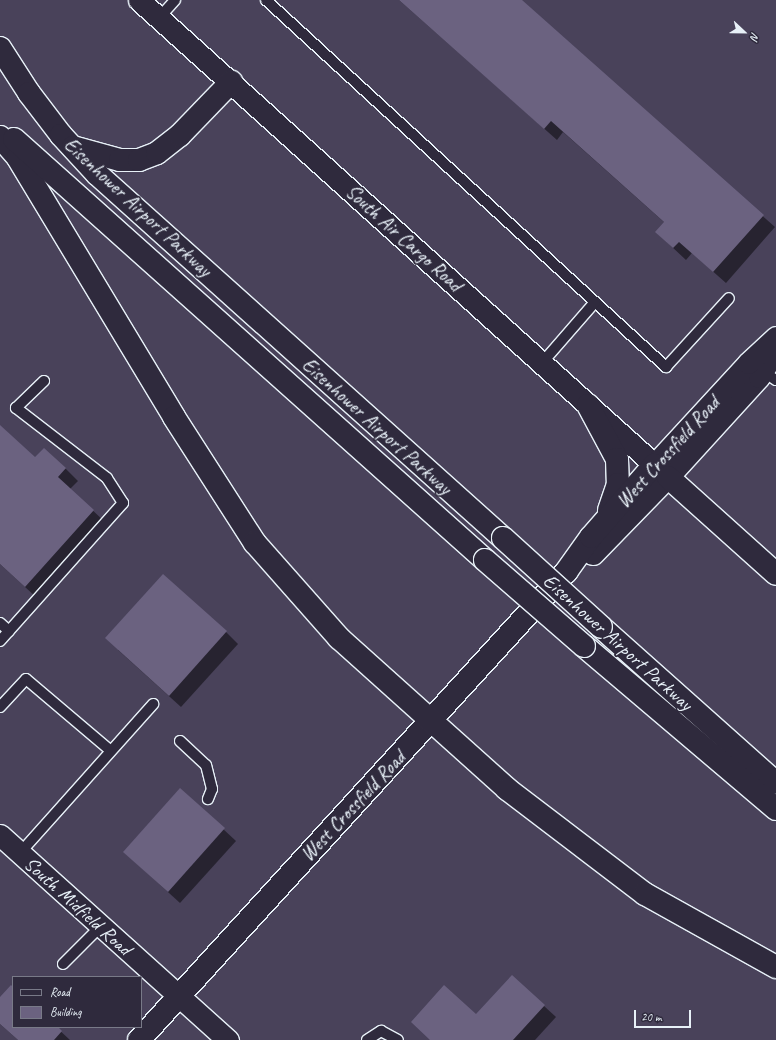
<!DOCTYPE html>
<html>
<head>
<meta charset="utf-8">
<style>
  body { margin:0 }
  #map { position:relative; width:776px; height:1040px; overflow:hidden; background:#3b354a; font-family:Caveat,sans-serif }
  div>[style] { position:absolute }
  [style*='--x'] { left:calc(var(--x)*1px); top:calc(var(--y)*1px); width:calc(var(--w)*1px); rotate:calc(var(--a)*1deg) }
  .built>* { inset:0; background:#49425a }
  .shadow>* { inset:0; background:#0007 }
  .building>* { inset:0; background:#6b6280 }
  .roads { filter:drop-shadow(1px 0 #e8f1f8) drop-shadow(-1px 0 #e8f1f8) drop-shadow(0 1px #e8f1f8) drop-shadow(0 -1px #e8f1f8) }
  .service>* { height:10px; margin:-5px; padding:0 5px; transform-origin:5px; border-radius:5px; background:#2f2a3d }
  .minor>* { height:21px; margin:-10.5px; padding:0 10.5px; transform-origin:10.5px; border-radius:10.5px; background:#2f2a3d }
  .tertiary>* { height:22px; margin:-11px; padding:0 11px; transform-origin:11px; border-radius:11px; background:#2f2a3d }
  .secondary>* { height:22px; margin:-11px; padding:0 11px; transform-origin:11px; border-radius:11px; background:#2f2a3d }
  .bridges { filter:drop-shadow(1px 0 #e8f1f8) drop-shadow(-1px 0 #e8f1f8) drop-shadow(0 1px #e8f1f8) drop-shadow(0 -1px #e8f1f8) }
  .secondary-bridge>* { height:22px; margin:-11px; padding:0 11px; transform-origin:11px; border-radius:11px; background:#2f2a3d }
  span { translate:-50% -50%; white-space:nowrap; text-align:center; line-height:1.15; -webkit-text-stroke:3.5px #2f2a3d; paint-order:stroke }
  .street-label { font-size:20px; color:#e8f1f8 }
  .legend { position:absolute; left:12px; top:976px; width:130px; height:52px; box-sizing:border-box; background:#2f2a3d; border:1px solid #797a88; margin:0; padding:5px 7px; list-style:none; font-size:12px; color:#e8f1f8 }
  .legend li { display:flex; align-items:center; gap:8px; height:20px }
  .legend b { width:20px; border:1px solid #797a88 }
  .north { position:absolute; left:724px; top:12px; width:40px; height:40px; -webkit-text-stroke:3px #2f2a3d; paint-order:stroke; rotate:112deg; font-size:11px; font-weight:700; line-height:16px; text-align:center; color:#e8f1f8 }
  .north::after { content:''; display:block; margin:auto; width:14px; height:18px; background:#e8f1f8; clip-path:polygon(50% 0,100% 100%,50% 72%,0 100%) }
  .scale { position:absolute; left:634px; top:1010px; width:57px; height:18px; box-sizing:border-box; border:2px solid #e8f1f8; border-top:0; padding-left:5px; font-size:12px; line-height:14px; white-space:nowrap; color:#e8f1f8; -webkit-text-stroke:3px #2f2a3d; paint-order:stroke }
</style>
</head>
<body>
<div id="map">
  <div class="built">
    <i style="clip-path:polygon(evenodd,0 0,776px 0,776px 1040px,0 1040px,0 0,13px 977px,141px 977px,141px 1027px,13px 1027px,13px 977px)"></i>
  </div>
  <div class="shadow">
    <i style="clip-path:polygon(399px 0,521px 0,775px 227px,726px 283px,692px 253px,686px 260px,656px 232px,665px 223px,563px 132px,557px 140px)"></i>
    <i style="clip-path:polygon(0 426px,35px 458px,44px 449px,66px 469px,78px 481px,70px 489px,105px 522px,37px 598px,0 564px)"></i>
    <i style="clip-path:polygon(226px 632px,238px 644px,181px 707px,118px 650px)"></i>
    <i style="clip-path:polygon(180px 789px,236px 841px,180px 903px,124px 852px)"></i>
    <i style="clip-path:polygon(13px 989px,13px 1027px,56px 1027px,70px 1040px,18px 1040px,0 1024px,0 999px)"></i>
    <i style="clip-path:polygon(544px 1006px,556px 1017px,535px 1040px,430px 1040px)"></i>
  </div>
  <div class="building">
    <i style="clip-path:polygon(399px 0,522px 0,764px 215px,713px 272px,679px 242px,673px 248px,655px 232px,664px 222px,551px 121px,544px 129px)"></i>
    <i style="clip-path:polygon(0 425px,35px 457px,44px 448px,66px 468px,58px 477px,94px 510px,25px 587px,0 564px)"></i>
    <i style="clip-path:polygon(163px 574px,227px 631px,169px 696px,105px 638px)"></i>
    <i style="clip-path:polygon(180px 788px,225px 828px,168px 892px,123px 852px)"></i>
    <i style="clip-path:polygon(512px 975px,545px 1005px,513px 1040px,430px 1040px,411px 1022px,444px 985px,476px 1014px)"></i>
    <i style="clip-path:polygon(11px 985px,13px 987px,13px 1027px,58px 1027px,62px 1031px,54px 1040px,18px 1040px,0 1024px,0 997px)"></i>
  </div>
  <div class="roads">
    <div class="service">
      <i style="--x:266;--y:0;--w:543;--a:42.54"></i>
      <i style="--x:666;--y:367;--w:93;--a:-47.6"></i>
      <i style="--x:159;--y:18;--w:24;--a:-48"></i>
      <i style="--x:542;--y:363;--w:81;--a:-49"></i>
      <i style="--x:761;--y:370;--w:18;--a:34"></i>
      <i style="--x:0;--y:623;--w:12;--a:42"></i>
      <i style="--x:0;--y:641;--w:185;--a:-48.3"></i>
      <i style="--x:123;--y:503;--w:30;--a:-123"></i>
      <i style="--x:107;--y:478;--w:115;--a:-142.4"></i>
      <i style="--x:16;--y:408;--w:39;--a:-44"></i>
      <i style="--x:0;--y:707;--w:38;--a:-47"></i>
      <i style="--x:26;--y:679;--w:111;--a:40.3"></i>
      <i style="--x:180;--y:741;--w:35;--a:43"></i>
      <i style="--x:206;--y:765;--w:25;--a:76"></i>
      <i style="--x:212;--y:789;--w:11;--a:112"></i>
      <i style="--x:20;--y:853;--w:200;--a:-48.2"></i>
      <i style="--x:63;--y:964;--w:54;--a:-45"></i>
      <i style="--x:367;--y:1040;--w:17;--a:-33"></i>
      <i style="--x:381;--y:1031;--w:19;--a:28"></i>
    </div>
    <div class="minor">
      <i style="--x:139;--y:0;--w:712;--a:42.04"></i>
      <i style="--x:668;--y:477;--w:135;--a:-47.7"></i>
      <i style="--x:759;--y:377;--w:32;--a:-58"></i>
      <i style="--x:654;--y:465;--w:139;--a:-47.3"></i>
      <i style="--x:748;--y:363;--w:38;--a:-43"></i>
      <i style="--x:0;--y:835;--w:307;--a:42"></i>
    </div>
    <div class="tertiary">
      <i style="--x:588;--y:405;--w:61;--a:61.8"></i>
      <i style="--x:617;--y:459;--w:25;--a:88"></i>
      <i style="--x:618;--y:484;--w:28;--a:109"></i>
      <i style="--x:593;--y:554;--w:107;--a:-45.8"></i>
      <i style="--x:139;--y:1040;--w:634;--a:-47.62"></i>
      <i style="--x:566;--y:572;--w:43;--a:-54.5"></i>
      <i style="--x:591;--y:537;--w:96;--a:-48.8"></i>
    </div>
    <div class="secondary">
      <i style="--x:0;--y:48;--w:54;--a:57.2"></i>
      <i style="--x:29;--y:93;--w:53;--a:52.7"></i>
      <i style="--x:61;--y:135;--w:53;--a:47.3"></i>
      <i style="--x:97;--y:174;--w:545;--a:41.88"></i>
      <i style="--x:0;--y:137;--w:28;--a:49"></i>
      <i style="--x:18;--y:158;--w:302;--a:58.9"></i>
      <i style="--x:174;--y:417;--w:150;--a:57.3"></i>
      <i style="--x:255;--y:543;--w:127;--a:48.5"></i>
      <i style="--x:339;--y:638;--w:226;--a:41.9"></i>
      <i style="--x:507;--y:789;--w:173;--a:37.3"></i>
      <i style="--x:645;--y:894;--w:150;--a:29.1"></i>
      <i style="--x:14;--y:139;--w:632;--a:41.79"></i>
      <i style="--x:73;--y:147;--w:49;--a:15.5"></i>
      <i style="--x:120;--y:160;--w:19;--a:0"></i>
      <i style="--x:139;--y:160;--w:19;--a:-21"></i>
      <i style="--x:157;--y:153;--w:29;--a:-38"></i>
      <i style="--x:180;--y:135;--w:74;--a:-46.1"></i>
      <i style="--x:668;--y:477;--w:145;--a:41.9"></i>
      <i style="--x:601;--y:627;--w:234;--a:41.7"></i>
      <i style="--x:584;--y:646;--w:252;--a:40.3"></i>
    </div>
  </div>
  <div class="bridges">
    <div class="secondary-bridge">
      <i style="--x:503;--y:538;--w:132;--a:42.2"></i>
      <i style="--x:485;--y:560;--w:131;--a:41"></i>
    </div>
  </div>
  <div class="street-label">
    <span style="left:138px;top:207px;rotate:43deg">Eisenhower Airport Parkway</span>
    <span style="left:404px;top:238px;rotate:42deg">South Air Cargo Road</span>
    <span style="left:377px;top:426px;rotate:42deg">Eisenhower Airport Parkway</span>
    <span style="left:668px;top:452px;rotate:-48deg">West Crossfield Road</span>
    <span style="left:618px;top:642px;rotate:42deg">Eisenhower Airport Parkway</span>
    <span style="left:353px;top:806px;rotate:-47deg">West Crossfield Road</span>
    <span style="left:78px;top:906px;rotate:42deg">South Midfield Road</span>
  </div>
  <ul class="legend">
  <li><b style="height:5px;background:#2f2a3d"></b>Road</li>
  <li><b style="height:11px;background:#6b6280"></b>Building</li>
  </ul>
  <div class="north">N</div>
  <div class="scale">20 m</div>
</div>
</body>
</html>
